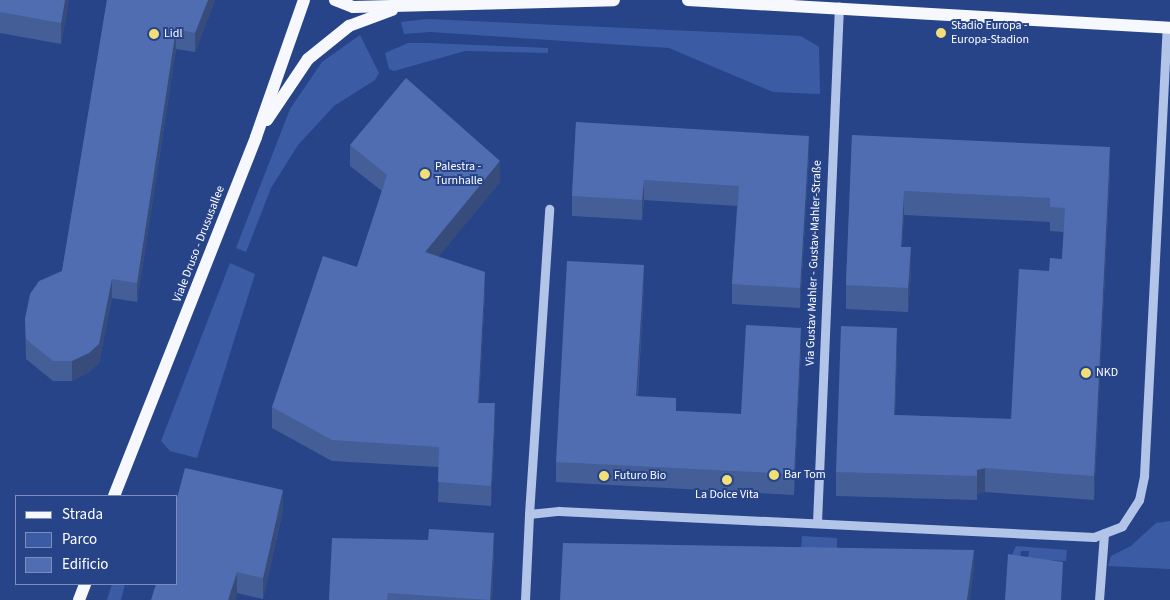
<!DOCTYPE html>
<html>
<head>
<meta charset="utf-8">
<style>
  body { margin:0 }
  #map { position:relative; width:1170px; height:600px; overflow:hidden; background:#274489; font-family:"Source Sans 3",sans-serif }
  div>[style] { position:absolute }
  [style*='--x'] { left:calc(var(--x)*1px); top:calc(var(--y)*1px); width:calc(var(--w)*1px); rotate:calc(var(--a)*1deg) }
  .green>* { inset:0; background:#3b5ca5 }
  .minor>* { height:9px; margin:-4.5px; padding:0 4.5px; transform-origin:4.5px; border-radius:4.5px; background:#b3c4e9 }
  .major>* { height:12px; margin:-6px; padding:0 6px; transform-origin:6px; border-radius:6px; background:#f6f8fe }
  .wall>* { inset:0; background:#445e97 }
  .shaded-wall>* { inset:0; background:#374c7b }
  .building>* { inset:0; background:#4f6db0 }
  .dots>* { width:14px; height:14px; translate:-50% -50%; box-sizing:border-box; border:2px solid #274489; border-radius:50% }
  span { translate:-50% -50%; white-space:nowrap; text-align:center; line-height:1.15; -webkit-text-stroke:4px #274489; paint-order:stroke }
  .poi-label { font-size:12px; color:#fff }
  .left { translate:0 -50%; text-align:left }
  .street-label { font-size:12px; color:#fff }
  .legend { position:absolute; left:15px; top:495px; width:162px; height:90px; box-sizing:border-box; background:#274489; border:1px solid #7d8fb8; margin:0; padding:6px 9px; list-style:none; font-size:15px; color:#fff }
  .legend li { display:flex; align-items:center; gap:10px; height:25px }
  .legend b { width:25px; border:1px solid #7d8fb8 }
</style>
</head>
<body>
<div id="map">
  <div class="green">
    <i style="clip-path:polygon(427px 19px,801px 36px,819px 47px,820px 94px,773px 92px,669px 48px,430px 32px,404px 34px,401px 22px)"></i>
    <i style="clip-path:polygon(360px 35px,379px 73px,375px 80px,334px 106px,298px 145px,271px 188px,246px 252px,236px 248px,290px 109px,322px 62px)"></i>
    <i style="clip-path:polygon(408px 43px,427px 43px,548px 48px,548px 53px,465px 51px,394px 71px,389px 69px,385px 53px)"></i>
    <i style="clip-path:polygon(230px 263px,255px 274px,197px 458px,170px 451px,161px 441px)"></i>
    <i style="clip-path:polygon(1170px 521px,1170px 569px,1108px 566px,1111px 556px,1131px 546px,1156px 523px)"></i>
    <i style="clip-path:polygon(802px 536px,837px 538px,837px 551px,801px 549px)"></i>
    <i style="clip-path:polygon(1016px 546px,1067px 550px,1066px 561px,1028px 559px,1029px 551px,1021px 551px,1020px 559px,1010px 559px)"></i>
    <i style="clip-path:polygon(112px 584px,125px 584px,121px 600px,107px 600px)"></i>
  </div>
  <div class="minor">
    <i style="--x:529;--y:514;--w:306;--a:-86.2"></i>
    <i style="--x:817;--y:522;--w:516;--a:-87.56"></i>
    <i style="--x:525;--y:600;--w:86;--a:-87.3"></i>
    <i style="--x:529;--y:514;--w:30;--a:-6"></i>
    <i style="--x:559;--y:511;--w:536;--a:2.78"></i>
    <i style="--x:1094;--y:537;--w:30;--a:-21"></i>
    <i style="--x:1122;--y:526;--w:31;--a:-57"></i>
    <i style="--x:1139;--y:500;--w:25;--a:-78"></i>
    <i style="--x:1144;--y:476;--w:449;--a:-87.1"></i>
    <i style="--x:1099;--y:600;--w:67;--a:-85.7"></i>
  </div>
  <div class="major">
    <i style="--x:335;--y:0;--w:19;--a:21"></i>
    <i style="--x:353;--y:7;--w:261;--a:-1.5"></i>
    <i style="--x:688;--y:0;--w:483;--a:3.3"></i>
    <i style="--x:267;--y:120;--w:73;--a:-56.1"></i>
    <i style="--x:308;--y:59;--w:53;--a:-38.8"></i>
    <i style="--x:349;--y:26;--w:46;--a:-20.4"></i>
    <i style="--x:114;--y:496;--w:386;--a:-68.4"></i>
    <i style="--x:256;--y:137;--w:145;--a:-70.7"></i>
    <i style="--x:79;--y:600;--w:17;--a:-69"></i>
  </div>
  <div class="wall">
    <i style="clip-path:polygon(0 0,69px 0,61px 44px,0 33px)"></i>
    <i style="clip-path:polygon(107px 0,215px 0,195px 52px,176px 49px,137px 302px,112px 298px,99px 363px,89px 372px,72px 381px,53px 381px,26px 359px,25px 319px,62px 271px)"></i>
    <i style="clip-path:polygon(576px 122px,809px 156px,800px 308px,732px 304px,732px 284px,737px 206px,644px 200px,642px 220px,572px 216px,572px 196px)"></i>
    <i style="clip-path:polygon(852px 135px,1110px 172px,1094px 500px,985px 492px,977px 494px,977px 500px,836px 496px,836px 472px,897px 352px,895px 415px,1011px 419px,1062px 259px,1064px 232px,1050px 231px,1050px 222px,904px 215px,902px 247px,911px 271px,908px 312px,846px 309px,846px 285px)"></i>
    <i style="clip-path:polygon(350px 145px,500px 182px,438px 257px,485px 292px,479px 403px,495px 424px,491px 506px,438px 502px,439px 467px,332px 461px,272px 428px,272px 407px,357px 267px,382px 191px,350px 166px)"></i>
    <i style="clip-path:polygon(644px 286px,638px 396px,676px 411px,741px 414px,801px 348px,794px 495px,556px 482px,556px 462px)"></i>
    <i style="clip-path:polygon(283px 510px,263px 599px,237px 593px,235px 600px,151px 600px)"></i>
    <i style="clip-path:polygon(428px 540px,494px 552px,492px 600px,329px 600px)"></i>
  </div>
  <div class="shaded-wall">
    <i style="clip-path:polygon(65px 0,69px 0,61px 44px,61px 23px)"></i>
    <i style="clip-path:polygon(208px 0,215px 0,195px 52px,195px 33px)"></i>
    <i style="clip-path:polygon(176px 29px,176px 49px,137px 302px,137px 283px)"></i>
    <i style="clip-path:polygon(809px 136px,809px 156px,800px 308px,800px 288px)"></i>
    <i style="clip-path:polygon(1110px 147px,1110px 172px,1094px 500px,1094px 476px)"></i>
    <i style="clip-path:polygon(500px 161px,500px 182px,425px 273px,425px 252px)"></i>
    <i style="clip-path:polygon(644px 180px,644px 200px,642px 220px,642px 200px)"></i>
    <i style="clip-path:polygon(904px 191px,904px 215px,901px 271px,901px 247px)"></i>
    <i style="clip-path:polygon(911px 247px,911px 271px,908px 312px,908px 288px)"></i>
    <i style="clip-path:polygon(644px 265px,644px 286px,636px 416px,636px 396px)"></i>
    <i style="clip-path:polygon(485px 272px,485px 292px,478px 423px,478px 403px)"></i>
    <i style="clip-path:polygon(112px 279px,112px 298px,99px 363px,89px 372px,72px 381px,72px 361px)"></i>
    <i style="clip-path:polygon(801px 328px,801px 348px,794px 495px,794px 474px)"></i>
    <i style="clip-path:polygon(897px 328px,897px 352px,894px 439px,894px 415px)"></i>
    <i style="clip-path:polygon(495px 403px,495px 424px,491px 506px,491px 486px)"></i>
    <i style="clip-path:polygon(985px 468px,985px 492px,977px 494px,977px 500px,977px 470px)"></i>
    <i style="clip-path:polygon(283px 490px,283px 510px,263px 599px,263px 578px)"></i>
    <i style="clip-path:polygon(494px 533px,494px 552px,492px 600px,490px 600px)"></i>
    <i style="clip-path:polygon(974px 550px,974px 570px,970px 600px,967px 600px)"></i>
    <i style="clip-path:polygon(237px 572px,237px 593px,235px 600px,228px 600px)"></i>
  </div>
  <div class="building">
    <i style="clip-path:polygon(0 0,65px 0,61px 23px,0 12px)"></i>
    <i style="clip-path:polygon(107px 0,208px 0,195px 33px,176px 29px,137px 283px,112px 279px,99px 344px,89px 353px,72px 361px,53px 361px,26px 339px,25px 319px,30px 294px,39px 281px,62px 271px)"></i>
    <i style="clip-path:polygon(406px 78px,500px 161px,425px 252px,485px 272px,478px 403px,495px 403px,491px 486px,438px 482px,439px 447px,332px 440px,272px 407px,323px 256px,357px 267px,387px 175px,350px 145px)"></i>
    <i style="clip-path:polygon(576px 122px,809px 136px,800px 288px,732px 284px,739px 186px,644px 180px,642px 200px,572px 196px)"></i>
    <i style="clip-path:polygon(852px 135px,1110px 147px,1094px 476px,985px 468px,977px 470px,977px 476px,836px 472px,841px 326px,897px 328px,894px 415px,1011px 419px,1019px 269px,1049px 271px,1050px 258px,1062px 259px,1065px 208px,1050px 207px,1050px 198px,904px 191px,901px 247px,911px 247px,908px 288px,846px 285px)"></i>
    <i style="clip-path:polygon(567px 261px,644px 265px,636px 396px,676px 398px,676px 411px,741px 414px,746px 325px,801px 328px,794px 474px,556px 462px)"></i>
    <i style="clip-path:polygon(185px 468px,283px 490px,263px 578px,237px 572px,228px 600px,151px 600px,156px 584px,176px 584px,176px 502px)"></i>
    <i style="clip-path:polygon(429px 529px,494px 533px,490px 600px,388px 593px,387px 600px,329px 600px,332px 538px,428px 540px)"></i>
    <i style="clip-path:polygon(563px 543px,974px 550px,967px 600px,560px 600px)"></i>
    <i style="clip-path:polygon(1008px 554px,1063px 562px,1061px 600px,1005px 600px)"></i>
  </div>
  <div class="dots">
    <i style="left:941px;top:33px;background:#f2df78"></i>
    <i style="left:154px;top:34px;background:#f2df78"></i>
    <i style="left:425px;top:174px;background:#f2df78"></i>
    <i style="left:1086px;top:373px;background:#f2df78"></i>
    <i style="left:774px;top:475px;background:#f2df78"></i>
    <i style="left:604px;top:476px;background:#f2df78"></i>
    <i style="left:727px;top:480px;background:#f2df78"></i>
  </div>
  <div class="poi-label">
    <span class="left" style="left:951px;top:33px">Stadio Europa -<br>Europa-Stadion</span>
    <span class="left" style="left:164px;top:34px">Lidl</span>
    <span class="left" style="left:435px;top:174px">Palestra -<br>Turnhalle</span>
    <span class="left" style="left:1096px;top:373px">NKD</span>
    <span class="left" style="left:784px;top:475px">Bar Tom</span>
    <span class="left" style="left:614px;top:476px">Futuro Bio</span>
    <span style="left:727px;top:495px">La Dolce Vita</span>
  </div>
  <div class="street-label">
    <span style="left:199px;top:244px;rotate:-69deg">Viale Druso - Drususallee</span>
    <span style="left:814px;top:263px;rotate:-88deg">Via Gustav Mahler - Gustav-Mahler-Straße</span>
  </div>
  <ul class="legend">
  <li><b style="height:6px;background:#f6f8fe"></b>Strada</li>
  <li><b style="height:14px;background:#3b5ca5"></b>Parco</li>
  <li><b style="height:14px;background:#4f6db0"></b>Edificio</li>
  </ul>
</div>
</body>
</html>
